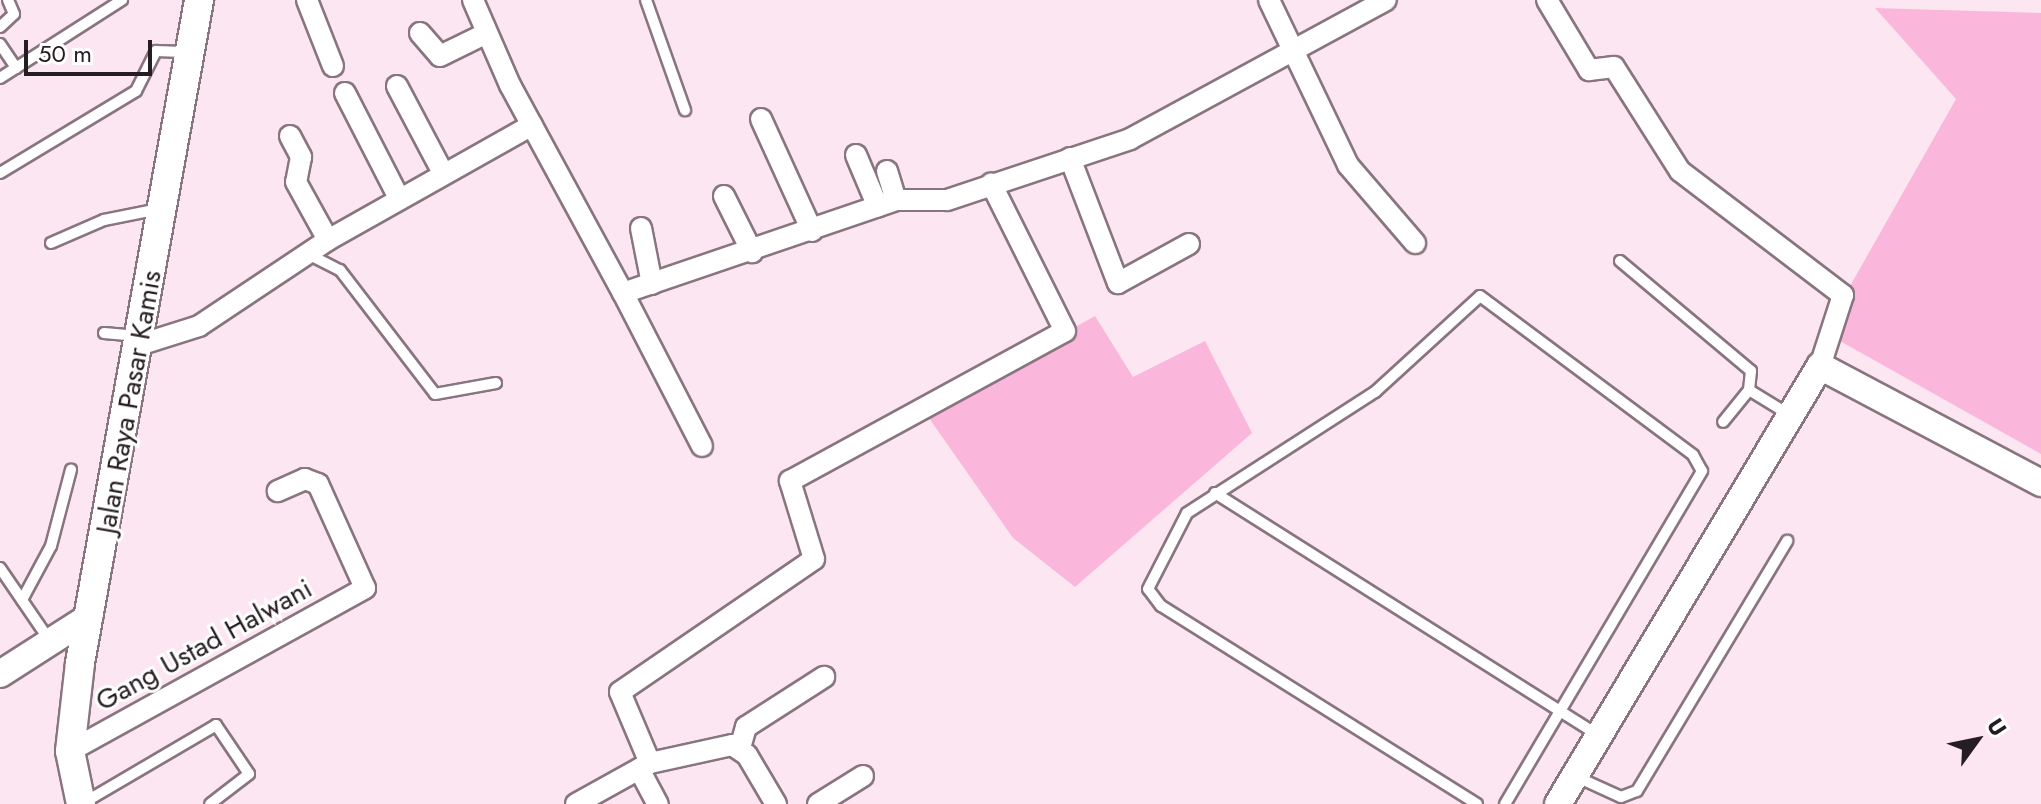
<!DOCTYPE html>
<html>
<head>
<meta charset="utf-8">
<style>
  body { margin:0 }
  #map { position:relative; width:2041px; height:804px; overflow:hidden; background:#fce6f1; font-family:Jost,sans-serif }
  div>[style] { position:absolute }
  [style*='--x'] { left:calc(var(--x)*1px); top:calc(var(--y)*1px); width:calc(var(--w)*1px); rotate:calc(var(--a)*1deg) }
  .green>* { inset:0; background:#fbb7db }
  .roads { filter:drop-shadow(2px 0 #88757f) drop-shadow(-2px 0 #88757f) drop-shadow(0 2px #88757f) drop-shadow(0 -2px #88757f) }
  .service>* { height:10px; margin:-5px; padding:0 5px; transform-origin:5px; border-radius:5px; background:#fff }
  .minor>* { height:20px; margin:-10px; padding:0 10px; transform-origin:10px; border-radius:10px; background:#fff }
  .tertiary>* { height:26px; margin:-13px; padding:0 13px; transform-origin:13px; border-radius:13px; background:#fff }
  .secondary>* { height:28px; margin:-14px; padding:0 14px; transform-origin:14px; border-radius:14px; background:#fff }
  span { translate:-50% -50%; white-space:nowrap; text-align:center; line-height:1.15; -webkit-text-stroke:6px #fff; paint-order:stroke }
  .street-label { font-size:28px; color:#251d21 }
  .north { position:absolute; left:1937px; top:700px; width:80px; height:80px; -webkit-text-stroke:6px #fff; paint-order:stroke; rotate:57deg; font-size:22px; font-weight:700; line-height:32px; text-align:center; color:#251d21 }
  .north::after { content:''; display:block; margin:auto; width:28px; height:36px; background:#251d21; clip-path:polygon(50% 0,100% 100%,50% 72%,0 100%) }
  .scale { position:absolute; left:24px; top:40px; width:128px; height:36px; box-sizing:border-box; border:4px solid #251d21; border-top:0; padding-left:10px; font-size:24px; line-height:28px; white-space:nowrap; color:#251d21; -webkit-text-stroke:6px #fff; paint-order:stroke }
</style>
</head>
<body>
<div id="map">
  <div class="green">
    <i style="clip-path:polygon(1875px 8px,2041px 13px,2041px 454px,1824px 332px,1956px 99px)"></i>
    <i style="clip-path:polygon(1095px 316px,1133px 377px,1205px 341px,1252px 433px,1075px 587px,1013px 538px,924px 411px)"></i>
  </div>
  <div class="roads">
    <div class="service">
      <i style="--x:646;--y:0;--w:117;--a:70.5"></i>
      <i style="--x:0;--y:27;--w:19;--a:-43"></i>
      <i style="--x:14;--y:14;--w:15;--a:-113"></i>
      <i style="--x:0;--y:44;--w:29;--a:56"></i>
      <i style="--x:0;--y:78;--w:145;--a:-32.6"></i>
      <i style="--x:0;--y:173;--w:159;--a:-31.1"></i>
      <i style="--x:136;--y:91;--w:45;--a:-63.4"></i>
      <i style="--x:156;--y:51;--w:34;--a:2"></i>
      <i style="--x:51;--y:243;--w:58;--a:-23.5"></i>
      <i style="--x:104;--y:220;--w:56;--a:-11.3"></i>
      <i style="--x:308;--y:254;--w:36;--a:27"></i>
      <i style="--x:340;--y:270;--w:156;--a:52.5"></i>
      <i style="--x:435;--y:394;--w:62;--a:-10.2"></i>
      <i style="--x:1620;--y:261;--w:171;--a:40"></i>
      <i style="--x:1751;--y:371;--w:19;--a:96"></i>
      <i style="--x:1749;--y:390;--w:41;--a:129.1"></i>
      <i style="--x:104;--y:333;--w:34;--a:5"></i>
      <i style="--x:1749;--y:390;--w:46;--a:31.6"></i>
      <i style="--x:1215;--y:493;--w:454;--a:32.3"></i>
      <i style="--x:0;--y:568;--w:88;--a:55.6"></i>
      <i style="--x:22;--y:600;--w:61;--a:-61.8"></i>
      <i style="--x:51;--y:546;--w:79;--a:-75.3"></i>
      <i style="--x:1577;--y:777;--w:48;--a:24.4"></i>
      <i style="--x:1621;--y:797;--w:17;--a:-21"></i>
      <i style="--x:1637;--y:791;--w:292;--a:-59"></i>
      <i style="--x:85;--y:802;--w:152;--a:-30.4"></i>
      <i style="--x:216;--y:725;--w:59;--a:56"></i>
      <i style="--x:249;--y:774;--w:49;--a:142.4"></i>
      <i style="--x:1477;--y:804;--w:373;--a:-147.9"></i>
      <i style="--x:1161;--y:606;--w:21;--a:-127"></i>
      <i style="--x:1148;--y:589;--w:85;--a:-62.8"></i>
      <i style="--x:1187;--y:513;--w:224;--a:-32.8"></i>
      <i style="--x:1375;--y:392;--w:142;--a:-42.4"></i>
      <i style="--x:1480;--y:296;--w:266;--a:36.7"></i>
      <i style="--x:1693;--y:455;--w:18;--a:61"></i>
      <i style="--x:1702;--y:471;--w:387;--a:120.6"></i>
    </div>
    <div class="minor">
      <i style="--x:307;--y:0;--w:71;--a:68.5"></i>
      <i style="--x:473;--y:0;--w:93;--a:66.5"></i>
      <i style="--x:510;--y:85;--w:237;--a:61.5"></i>
      <i style="--x:1269;--y:0;--w:183;--a:64.4"></i>
      <i style="--x:1348;--y:165;--w:103;--a:49.3"></i>
      <i style="--x:1547;--y:0;--w:82;--a:59"></i>
      <i style="--x:1589;--y:70;--w:25;--a:-7"></i>
      <i style="--x:1614;--y:67;--w:123;--a:57.6"></i>
      <i style="--x:1680;--y:171;--w:205;--a:37.3"></i>
      <i style="--x:1843;--y:295;--w:75;--a:107.9"></i>
      <i style="--x:420;--y:33;--w:30;--a:49"></i>
      <i style="--x:440;--y:56;--w:52;--a:-26.1"></i>
      <i style="--x:397;--y:86;--w:98;--a:62.1"></i>
      <i style="--x:345;--y:93;--w:118;--a:62.8"></i>
      <i style="--x:761;--y:119;--w:123;--a:65.5"></i>
      <i style="--x:290;--y:136;--w:24;--a:62"></i>
      <i style="--x:301;--y:157;--w:25;--a:101"></i>
      <i style="--x:296;--y:182;--w:66;--a:61.1"></i>
      <i style="--x:856;--y:155;--w:56;--a:67.1"></i>
      <i style="--x:1070;--y:158;--w:134;--a:69"></i>
      <i style="--x:1118;--y:283;--w:81;--a:-28.8"></i>
      <i style="--x:887;--y:171;--w:30;--a:73"></i>
      <i style="--x:724;--y:196;--w:63;--a:63.4"></i>
      <i style="--x:641;--y:228;--w:57;--a:78.9"></i>
      <i style="--x:139;--y:345;--w:63;--a:-17.6"></i>
      <i style="--x:199;--y:326;--w:155;--a:-33.7"></i>
      <i style="--x:328;--y:240;--w:234;--a:-29.4"></i>
      <i style="--x:702;--y:446;--w:172;--a:-117.3"></i>
      <i style="--x:623;--y:293;--w:288;--a:-18.8"></i>
      <i style="--x:896;--y:200;--w:51;--a:0"></i>
      <i style="--x:947;--y:200;--w:193;--a:-18.4"></i>
      <i style="--x:1130;--y:139;--w:291;--a:-28.5"></i>
      <i style="--x:740;--y:748;--w:22;--a:-74"></i>
      <i style="--x:746;--y:727;--w:93;--a:-32.7"></i>
      <i style="--x:70;--y:751;--w:337;--a:-28.9"></i>
      <i style="--x:365;--y:588;--w:114;--a:-114.3"></i>
      <i style="--x:318;--y:484;--w:14;--a:-159"></i>
      <i style="--x:305;--y:479;--w:30;--a:156"></i>
      <i style="--x:650;--y:763;--w:77;--a:-112.9"></i>
      <i style="--x:620;--y:692;--w:235;--a:-34.4"></i>
      <i style="--x:814;--y:559;--w:82;--a:-107.1"></i>
      <i style="--x:790;--y:481;--w:313;--a:-28.6"></i>
      <i style="--x:1065;--y:331;--w:165;--a:-116.6"></i>
      <i style="--x:639;--y:769;--w:40;--a:62"></i>
      <i style="--x:576;--y:804;--w:85;--a:-29"></i>
      <i style="--x:650;--y:763;--w:84;--a:-12.4"></i>
      <i style="--x:732;--y:745;--w:18;--a:34"></i>
      <i style="--x:747;--y:755;--w:57;--a:59.4"></i>
      <i style="--x:818;--y:804;--w:53;--a:-31.9"></i>
    </div>
    <div class="tertiary">
      <i style="--x:0;--y:674;--w:106;--a:-32.6"></i>
      <i style="--x:1558;--y:804;--w:510;--a:-59.11"></i>
      <i style="--x:1820;--y:366;--w:250;--a:27.9"></i>
    </div>
    <div class="secondary">
      <i style="--x:81;--y:804;--w:54;--a:-101.7"></i>
      <i style="--x:70;--y:751;--w:89;--a:-83.5"></i>
      <i style="--x:80;--y:663;--w:674;--a:-79.82"></i>
    </div>
  </div>
  <div class="street-label">
    <span style="left:129px;top:402px;rotate:-80deg">Jalan Raya Pasar Kamis</span>
    <span style="left:204px;top:645px;rotate:-29deg">Gang Ustad Halwani</span>
  </div>
  <div class="north">U</div>
  <div class="scale">50 m</div>
</div>
</body>
</html>
